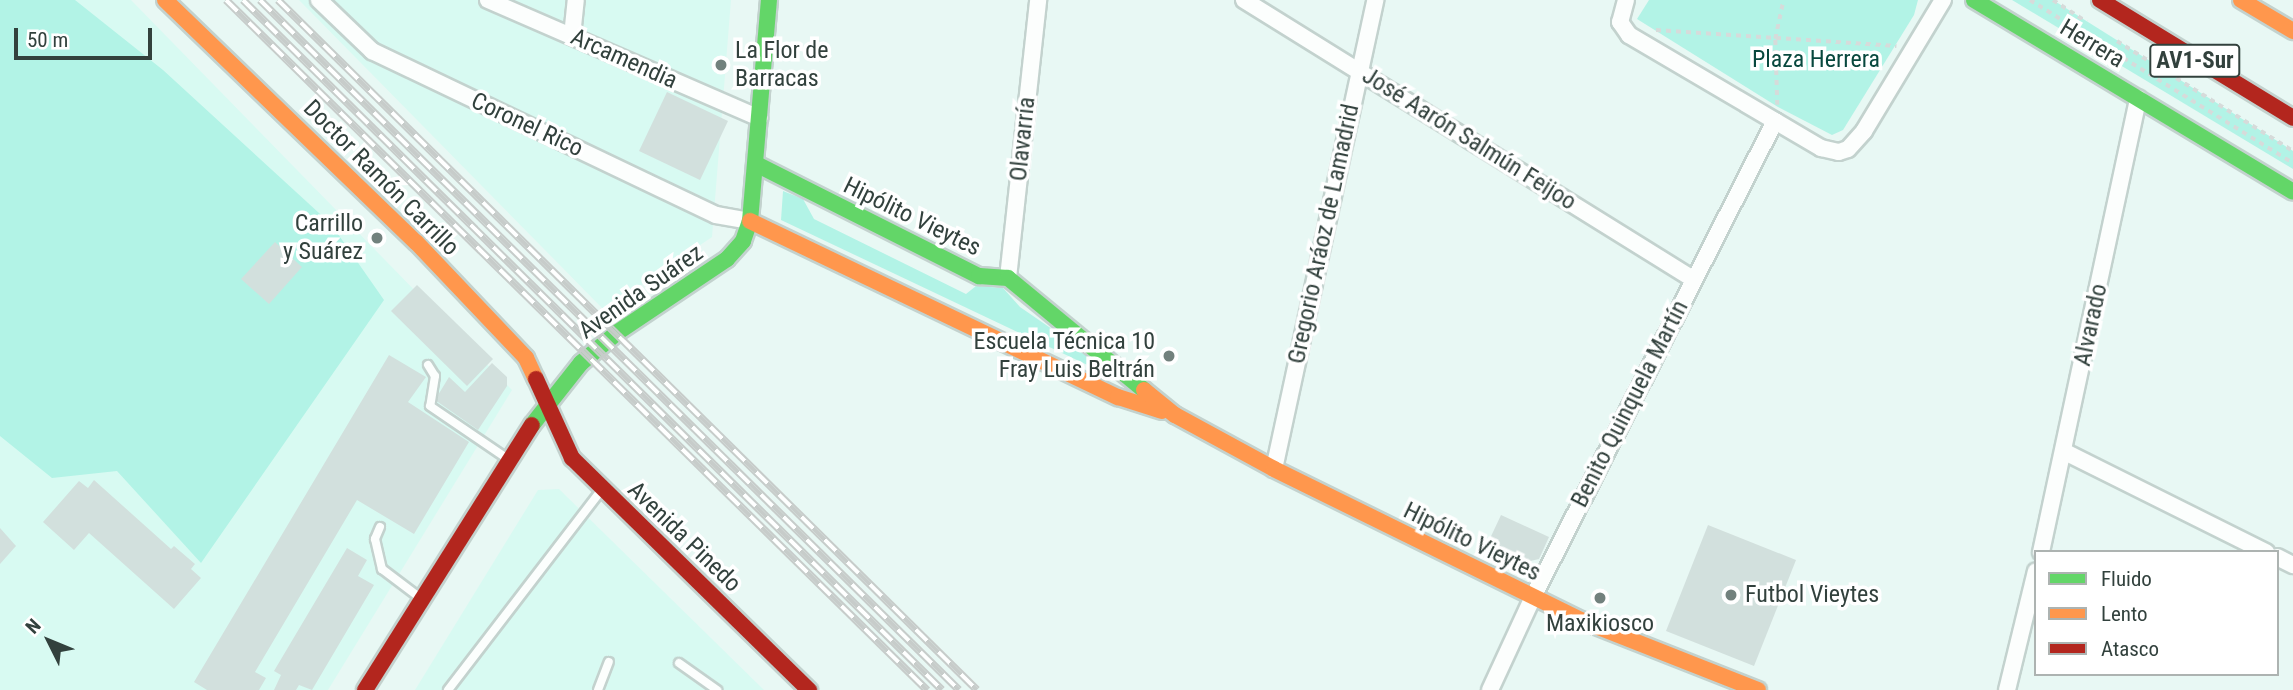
<!DOCTYPE html>
<html>
<head>
<meta charset="utf-8">
<style>
  body { margin:0 }
  #map { position:relative; width:2293px; height:690px; overflow:hidden; background:#e8f8f4; font-family:"Roboto Condensed",sans-serif }
  div>[style] { position:absolute }
  [style*='--x'] { left:calc(var(--x)*1px); top:calc(var(--y)*1px); width:calc(var(--w)*1px); rotate:calc(var(--a)*1deg) }
  .built>* { inset:0; background:#d8faf2 }
  .green>* { inset:0; background:#b2f3e6 }
  .building>* { inset:0; background:#d2e0dd }
  .path>* { height:3.5px; margin-top:-1.75px; transform-origin:0; background:repeating-linear-gradient(90deg,#d6dbda 0 5px,transparent 0 10px) }
  .roads { filter:drop-shadow(2px 0 #c3d2ce) drop-shadow(-2px 0 #c3d2ce) drop-shadow(0 2px #c3d2ce) drop-shadow(0 -2px #c3d2ce) }
  .lane>* { height:8px; margin:-4px; padding:0 4px; transform-origin:4px; border-radius:4px; background:#fcfefd }
  .street>* { height:16px; margin:-8px; padding:0 8px; transform-origin:8px; border-radius:8px; background:#fcfefd }
  .fast>* { height:16px; margin:-8px; padding:0 8px; transform-origin:8px; border-radius:8px; background:#63d668 }
  .slow>* { height:16px; margin:-8px; padding:0 8px; transform-origin:8px; border-radius:8px; background:#ff974d }
  .jam>* { height:16px; margin:-8px; padding:0 8px; transform-origin:8px; border-radius:8px; background:#b3261e }
  .rail>* { height:8px; margin-top:-4px; transform-origin:0; background:repeating-linear-gradient(90deg,#fff 0 16px,#c7ccca 0 32px); box-sizing:border-box; border-block:2px solid #c7ccca }
  .dots>* { width:19px; height:19px; translate:-50% -50%; box-sizing:border-box; border:4px solid #fff; border-radius:50% }
  span { translate:-50% -50%; white-space:nowrap; text-align:center; line-height:1.15; -webkit-text-stroke:7px #fff; paint-order:stroke }
  .shield-label span { padding:2px 5px; background:#fff; border:2px solid; border-radius:5px; -webkit-text-stroke-width:0 }
  .shield-label { font-size:23px; color:#32413d; font-weight:700 }
  .street-label { font-size:24px; color:#32413d }
  .poi-label { font-size:24px; color:#32413d }
  .left { translate:0 -50%; text-align:left }
  .right { translate:-100% -50%; text-align:right }
  .park-label { font-size:24px; color:#08483e }
  .legend { position:absolute; left:2034px; top:550px; width:245px; height:126px; box-sizing:border-box; background:#fff; border:2px solid #adb3b1; margin:0; padding:9px 12px; list-style:none; font-size:21px; color:#32413d }
  .legend li { display:flex; align-items:center; gap:14px; height:35px }
  .legend b { width:35px; border:2px solid #adb3b1 }
  .north { position:absolute; left:14px; top:606px; width:70px; height:70px; -webkit-text-stroke:5px #fff; paint-order:stroke; rotate:313deg; font-size:19px; font-weight:700; line-height:28px; text-align:center; color:#32413d }
  .north::after { content:''; display:block; margin:auto; width:24px; height:32px; background:#32413d; clip-path:polygon(50% 0,100% 100%,50% 72%,0 100%) }
  .scale { position:absolute; left:14px; top:28px; width:138px; height:32px; box-sizing:border-box; border:4px solid #32413d; border-top:0; padding-left:9px; font-size:21px; line-height:24px; white-space:nowrap; color:#32413d; -webkit-text-stroke:5px #fff; paint-order:stroke }
</style>
</head>
<body>
<div id="map">
  <div class="built">
    <i style="clip-path:polygon(0 0,131px 0,512px 390px,328px 690px,0 690px)"></i>
    <i style="clip-path:polygon(299px 0,731px 0,712px 237px,604px 310px)"></i>
    <i style="clip-path:polygon(559px 489px,764px 690px,415px 690px,538px 490px)"></i>
  </div>
  <div class="green">
    <i style="clip-path:polygon(0 0,75px 0,163px 70px,331px 224px,384px 300px,201px 563px,117px 471px,52px 478px,0 436px)"></i>
    <i style="clip-path:polygon(1649px 0,1918px 0,1914px 15px,1843px 130px,1832px 135px,1778px 107px,1637px 19px)"></i>
    <i style="clip-path:polygon(2012px 0,2053px 0,2293px 151px,2293px 169px)"></i>
    <i style="clip-path:polygon(783px 191px,803px 199px,814px 219px,966px 294px,976px 286px,1003px 288px,1020px 307px,1100px 362px,1098px 370px,781px 220px)"></i>
  </div>
  <div class="building">
    <i style="clip-path:polygon(667px 92px,728px 121px,700px 180px,639px 151px)"></i>
    <i style="clip-path:polygon(275px 242px,302px 267px,269px 304px,241px 279px)"></i>
    <i style="clip-path:polygon(417px 285px,493px 359px,467px 386px,391px 311px)"></i>
    <i style="clip-path:polygon(389px 355px,426px 377px,408px 402px,469px 442px,414px 534px,357px 500px,255px 672px,266px 678px,259px 690px,207px 690px,194px 682px)"></i>
    <i style="clip-path:polygon(492px 363px,507px 377px,507px 386px,478px 430px,435px 400px,449px 377px,465px 392px)"></i>
    <i style="clip-path:polygon(94px 480px,171px 549px,174px 546px,195px 564px,191px 569px,201px 578px,174px 609px,89px 533px,74px 550px,43px 522px,79px 481px,88px 488px)"></i>
    <i style="clip-path:polygon(1501px 515px,1549px 537px,1539px 559px,1522px 563px,1486px 547px)"></i>
    <i style="clip-path:polygon(1708px 525px,1796px 560px,1754px 666px,1666px 631px)"></i>
    <i style="clip-path:polygon(0 528px,16px 546px,0 564px)"></i>
    <i style="clip-path:polygon(347px 548px,367px 560px,358px 576px,374px 585px,312px 690px,299px 685px,296px 690px,274px 690px,281px 675px,274px 671px)"></i>
  </div>
  <div class="path">
    <i style="--x:2030;--y:0;--w:309;--a:31.8"></i>
    <i style="--x:2053;--y:0;--w:40;--a:32.9"></i>
    <i style="--x:1656;--y:30;--w:241;--a:3.8"></i>
    <i style="--x:2117;--y:41;--w:208;--a:32"></i>
    <i style="--x:1777;--y:105;--w:66;--a:-91.7"></i>
    <i style="--x:1775;--y:39;--w:40;--a:-78"></i>
  </div>
  <div class="roads">
    <div class="lane">
      <i style="--x:428;--y:365;--w:13;--a:58"></i>
      <i style="--x:435;--y:376;--w:30;--a:99"></i>
      <i style="--x:430;--y:406;--w:94;--a:34.2"></i>
      <i style="--x:380;--y:527;--w:13;--a:113"></i>
      <i style="--x:375;--y:539;--w:31;--a:77"></i>
      <i style="--x:382;--y:569;--w:46;--a:37.1"></i>
      <i style="--x:679;--y:663;--w:47;--a:35.4"></i>
      <i style="--x:448;--y:690;--w:253;--a:-52.5"></i>
      <i style="--x:598;--y:690;--w:30;--a:-69"></i>
    </div>
    <div class="street">
      <i style="--x:319;--y:0;--w:74;--a:43.9"></i>
      <i style="--x:372;--y:51;--w:381;--a:25.5"></i>
      <i style="--x:716;--y:215;--w:35;--a:10"></i>
      <i style="--x:488;--y:0;--w:296;--a:23.5"></i>
      <i style="--x:1244;--y:0;--w:529;--a:31.86"></i>
      <i style="--x:1626;--y:0;--w:23;--a:105"></i>
      <i style="--x:1620;--y:22;--w:16;--a:55"></i>
      <i style="--x:1629;--y:35;--w:223;--a:30.5"></i>
      <i style="--x:1821;--y:148;--w:18;--a:13"></i>
      <i style="--x:1839;--y:152;--w:9;--a:-18"></i>
      <i style="--x:1848;--y:149;--w:24;--a:-48"></i>
      <i style="--x:1864;--y:131;--w:153;--a:-58.9"></i>
      <i style="--x:572;--y:36;--w:36;--a:-84"></i>
      <i style="--x:1008;--y:278;--w:280;--a:-83.8"></i>
      <i style="--x:2065;--y:452;--w:225;--a:26.5"></i>
      <i style="--x:1274;--y:469;--w:480;--a:-77.8"></i>
      <i style="--x:2041;--y:552;--w:464;--a:-77.9"></i>
      <i style="--x:2277;--y:557;--w:18;--a:27"></i>
      <i style="--x:1490;--y:690;--w:102;--a:-65.2"></i>
      <i style="--x:1533;--y:597;--w:534;--a:-63.05"></i>
      <i style="--x:2007;--y:690;--w:122;--a:-76.3"></i>
    </div>
    <div class="fast">
      <i style="--x:1974;--y:0;--w:372;--a:31"></i>
      <i style="--x:756;--y:164;--w:250;--a:26.7"></i>
      <i style="--x:979;--y:276;--w:29;--a:4"></i>
      <i style="--x:1008;--y:278;--w:176;--a:39.5"></i>
      <i style="--x:532;--y:425;--w:79;--a:-51.7"></i>
      <i style="--x:581;--y:363;--w:48;--a:-40"></i>
      <i style="--x:618;--y:332;--w:131;--a:-33.8"></i>
      <i style="--x:727;--y:259;--w:24;--a:-48"></i>
      <i style="--x:743;--y:241;--w:21;--a:-71"></i>
      <i style="--x:750;--y:221;--w:222;--a:-85.1"></i>
    </div>
    <div class="slow">
      <i style="--x:165;--y:0;--w:349;--a:44"></i>
      <i style="--x:416;--y:242;--w:160;--a:46.5"></i>
      <i style="--x:526;--y:358;--w:23;--a:65"></i>
      <i style="--x:2241;--y:0;--w:61;--a:30.8"></i>
      <i style="--x:750;--y:221;--w:408;--a:25.6"></i>
      <i style="--x:1118;--y:397;--w:46;--a:17.7"></i>
      <i style="--x:1144;--y:390;--w:40;--a:39"></i>
      <i style="--x:1175;--y:415;--w:113;--a:28.6"></i>
      <i style="--x:1274;--y:469;--w:344;--a:26.2"></i>
      <i style="--x:1583;--y:621;--w:188;--a:21.5"></i>
    </div>
    <div class="jam">
      <i style="--x:2100;--y:0;--w:226;--a:31.4"></i>
      <i style="--x:536;--y:379;--w:87;--a:65.5"></i>
      <i style="--x:572;--y:458;--w:332;--a:44.4"></i>
      <i style="--x:365;--y:690;--w:313;--a:-57.8"></i>
    </div>
  </div>
  <div class="rail">
    <i style="--x:226;--y:0;--w:984;--a:44.55"></i>
    <i style="--x:243;--y:0;--w:982;--a:44.63"></i>
    <i style="--x:260;--y:0;--w:982;--a:44.63"></i>
    <i style="--x:278;--y:0;--w:982;--a:44.63"></i>
  </div>
  <div class="dots">
    <i style="left:721px;top:65px;background:#72817d"></i>
    <i style="left:377px;top:238px;background:#72817d"></i>
    <i style="left:1169px;top:356px;background:#72817d"></i>
    <i style="left:1731px;top:595px;background:#72817d"></i>
    <i style="left:1600px;top:598px;background:#72817d"></i>
  </div>
  <div class="shield-label">
    <span style="left:2195px;top:61px">AV1-Sur</span>
  </div>
  <div class="street-label">
    <span style="left:2092px;top:44px;rotate:31deg">Herrera</span>
    <span style="left:624px;top:59px;rotate:24deg">Arcamendia</span>
    <span style="left:527px;top:125px;rotate:25deg">Coronel Rico</span>
    <span style="left:1023px;top:139px;rotate:-84deg">Olavarría</span>
    <span style="left:1469px;top:139px;rotate:32deg">José Aarón Salmún Feijoo</span>
    <span style="left:381px;top:178px;rotate:45deg">Doctor Ramón Carrillo</span>
    <span style="left:912px;top:217px;rotate:26deg">Hipólito Vieytes</span>
    <span style="left:1324px;top:234px;rotate:-78deg">Gregorio Aráoz de Lamadrid</span>
    <span style="left:641px;top:292px;rotate:-35deg">Avenida Suárez</span>
    <span style="left:2091px;top:325px;rotate:-78deg">Alvarado</span>
    <span style="left:1630px;top:404px;rotate:-63deg">Benito Quinquela Martín</span>
    <span style="left:684px;top:537px;rotate:44deg">Avenida Pinedo</span>
    <span style="left:1472px;top:542px;rotate:26deg">Hipólito Vieytes</span>
  </div>
  <div class="poi-label">
    <span class="left" style="left:735px;top:65px">La Flor de<br>Barracas</span>
    <span class="right" style="left:363px;top:238px">Carrillo<br>y Suárez</span>
    <span class="right" style="left:1155px;top:356px">Escuela Técnica 10<br>Fray Luis Beltrán</span>
    <span class="left" style="left:1745px;top:595px">Futbol Vieytes</span>
    <span style="left:1600px;top:624px">Maxikiosco</span>
  </div>
  <div class="park-label">
    <span style="left:1816px;top:60px">Plaza Herrera</span>
  </div>
  <ul class="legend">
  <li><b style="height:9px;background:#63d668"></b>Fluido</li>
  <li><b style="height:9px;background:#ff974d"></b>Lento</li>
  <li><b style="height:9px;background:#b3261e"></b>Atasco</li>
  </ul>
  <div class="north">N</div>
  <div class="scale">50 m</div>
</div>
</body>
</html>
